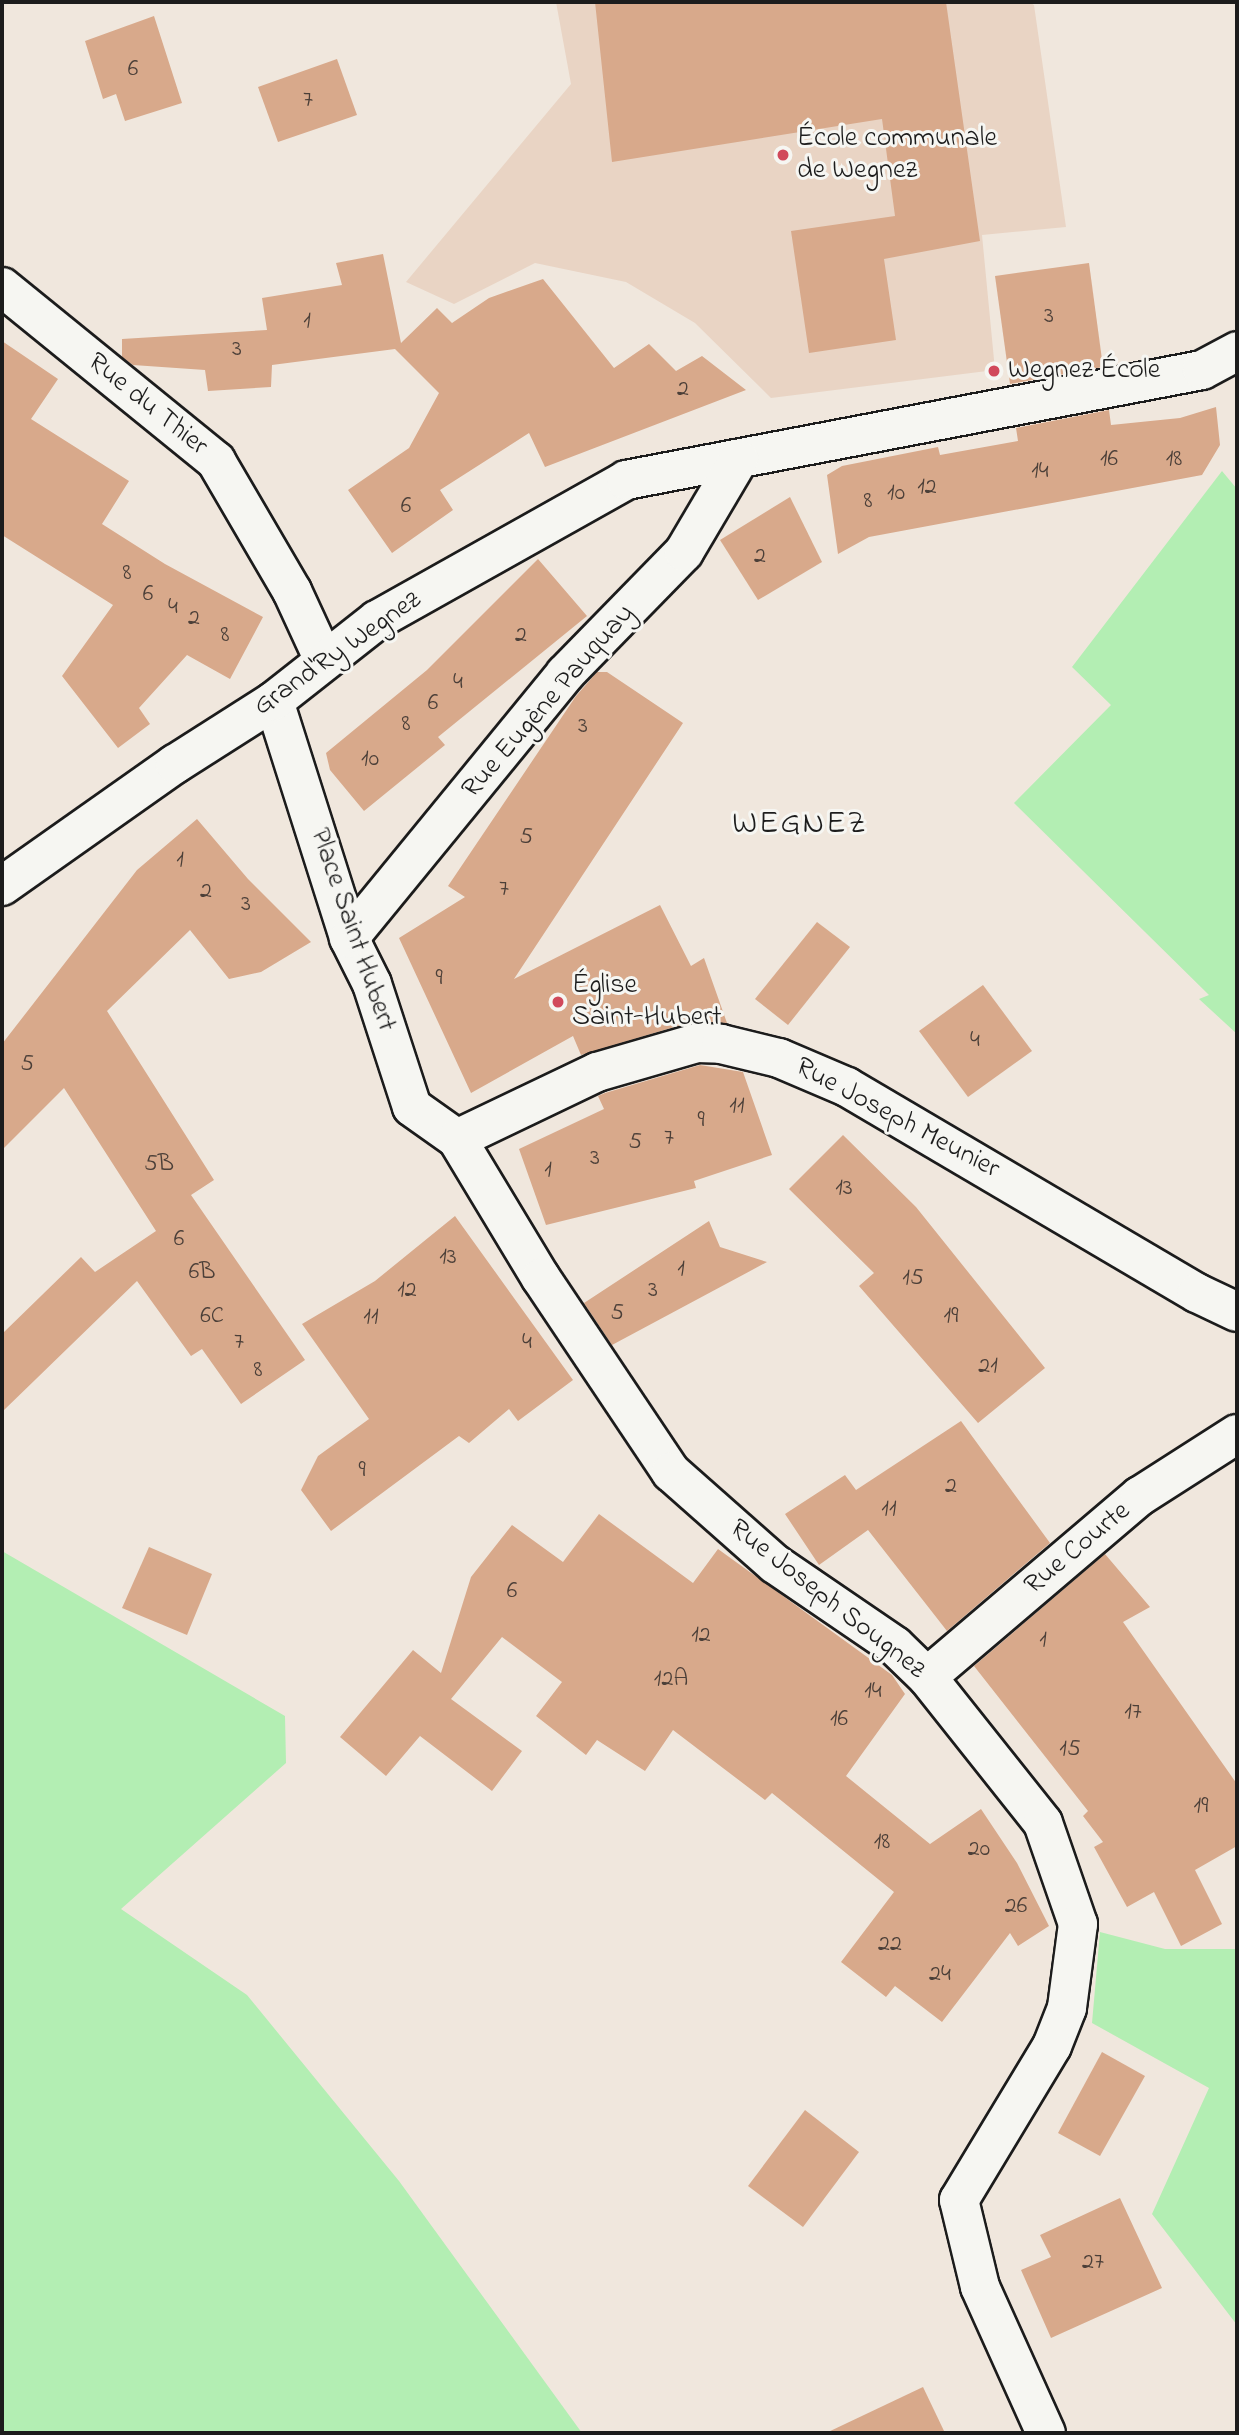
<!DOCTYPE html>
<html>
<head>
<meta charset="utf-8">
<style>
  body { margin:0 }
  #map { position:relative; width:1239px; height:2435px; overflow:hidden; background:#f0e7dd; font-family:"Indie Flower",sans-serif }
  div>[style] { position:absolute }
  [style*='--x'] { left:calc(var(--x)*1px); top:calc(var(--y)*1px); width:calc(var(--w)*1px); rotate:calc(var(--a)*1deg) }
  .built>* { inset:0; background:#e9d4c4 }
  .green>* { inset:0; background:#b3eeb3 }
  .building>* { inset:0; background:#d8a98b }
  .roads { filter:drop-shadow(2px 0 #1c1c1c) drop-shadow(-2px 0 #1c1c1c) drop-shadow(0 2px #1c1c1c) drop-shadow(0 -2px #1c1c1c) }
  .minor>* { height:38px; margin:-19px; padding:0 19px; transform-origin:19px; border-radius:19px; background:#f6f6f2 }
  .dots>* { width:19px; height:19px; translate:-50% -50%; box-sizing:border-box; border:4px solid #f6f6f2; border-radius:50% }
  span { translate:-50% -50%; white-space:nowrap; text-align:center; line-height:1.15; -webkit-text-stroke:6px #f6f6f2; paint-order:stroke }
  .number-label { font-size:24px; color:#4b3f38 }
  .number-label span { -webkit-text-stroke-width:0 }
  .poi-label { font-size:28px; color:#1c1c1c }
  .left { translate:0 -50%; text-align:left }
  .street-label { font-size:28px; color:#1c1c1c }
  .quarter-label { font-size:32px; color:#1c1c1c; letter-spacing:2px }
  .frame { position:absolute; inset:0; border:4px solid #1c1c1c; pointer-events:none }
</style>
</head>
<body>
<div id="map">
  <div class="built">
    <i style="clip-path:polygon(556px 2px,1029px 2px,1034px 5px,1066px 227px,982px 235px,995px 370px,771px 398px,695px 323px,626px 282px,535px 263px,454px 304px,406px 282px,571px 84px)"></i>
  </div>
  <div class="green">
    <i style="clip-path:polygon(1222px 471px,1237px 489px,1237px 1034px,1199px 999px,1209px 995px,1014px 803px,1111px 705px,1072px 667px)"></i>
    <i style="clip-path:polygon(2px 1551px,285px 1716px,286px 1763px,121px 1909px,247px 1995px,399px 2181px,582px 2433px,2px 2433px)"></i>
    <i style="clip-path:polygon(1100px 1932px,1165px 1949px,1237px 1949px,1237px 2325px,1152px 2214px,1209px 2088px,1092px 2023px)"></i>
  </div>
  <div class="building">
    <i style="clip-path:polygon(595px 2px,946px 2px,980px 241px,884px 259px,896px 340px,809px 353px,791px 231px,895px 216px,882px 119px,612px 162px)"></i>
    <i style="clip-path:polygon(154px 16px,182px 103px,125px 121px,116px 94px,103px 99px,85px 41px)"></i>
    <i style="clip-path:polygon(337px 59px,357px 115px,278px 142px,258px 87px)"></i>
    <i style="clip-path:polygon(383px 254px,401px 343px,437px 308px,452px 323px,489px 298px,543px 279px,614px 368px,649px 344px,676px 371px,702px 356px,746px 390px,545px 467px,529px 433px,440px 490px,453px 510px,392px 553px,348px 490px,409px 448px,439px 393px,395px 349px,272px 365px,271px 387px,208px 391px,205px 370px,133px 365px,122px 357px,122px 339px,267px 330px,262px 298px,342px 285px,336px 263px)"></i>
    <i style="clip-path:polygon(1089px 263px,1103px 367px,1010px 384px,995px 276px)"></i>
    <i style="clip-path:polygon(2px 341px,58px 379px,31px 419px,129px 481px,102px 524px,165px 564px,263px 617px,230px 679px,187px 655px,139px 708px,150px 724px,118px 748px,62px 676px,113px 605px,2px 535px)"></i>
    <i style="clip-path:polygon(1216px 407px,1220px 445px,1202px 475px,869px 537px,838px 554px,827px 475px,842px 466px,938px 447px,940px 455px,1018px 441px,1016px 428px,1109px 410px,1111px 425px,1180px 418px)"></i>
    <i style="clip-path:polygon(790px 497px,822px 562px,758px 600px,720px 540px)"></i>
    <i style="clip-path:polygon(538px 559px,587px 616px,438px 737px,445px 745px,364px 811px,330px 770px,326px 753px,427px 670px)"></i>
    <i style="clip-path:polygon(597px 672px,607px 672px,683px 723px,514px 979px,660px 905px,691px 966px,704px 958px,727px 1023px,691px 1022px,581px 1055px,573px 1036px,471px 1093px,399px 938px,465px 897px,448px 886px,576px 696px)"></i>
    <i style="clip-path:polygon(197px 819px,248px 879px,311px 942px,261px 972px,229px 979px,190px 930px,107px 1011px,214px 1180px,191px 1195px,305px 1360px,241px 1404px,202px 1349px,191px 1356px,137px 1281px,2px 1412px,2px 1334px,81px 1257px,95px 1272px,156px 1231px,64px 1088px,2px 1150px,2px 1044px,137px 870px)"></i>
    <i style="clip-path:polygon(817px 922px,850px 947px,788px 1025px,755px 999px)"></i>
    <i style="clip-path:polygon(983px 985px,1032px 1051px,968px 1097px,919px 1031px)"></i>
    <i style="clip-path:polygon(700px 1065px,743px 1072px,772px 1155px,694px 1181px,696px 1188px,546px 1225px,519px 1149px,604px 1109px,598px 1096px,605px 1093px)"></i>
    <i style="clip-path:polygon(843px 1135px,916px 1207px,1045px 1368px,978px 1423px,859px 1286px,874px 1273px,789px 1189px)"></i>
    <i style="clip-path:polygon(455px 1216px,573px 1380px,518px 1421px,509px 1409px,469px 1443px,459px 1436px,331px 1531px,301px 1490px,318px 1456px,369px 1419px,302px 1324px,375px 1281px)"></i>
    <i style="clip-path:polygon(709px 1221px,720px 1247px,767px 1262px,612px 1345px,584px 1303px)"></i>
    <i style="clip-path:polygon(961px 1421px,1050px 1543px,947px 1631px,868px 1530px,819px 1565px,785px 1514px,845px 1475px,856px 1490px)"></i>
    <i style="clip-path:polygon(599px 1514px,693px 1583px,718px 1549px,892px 1675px,905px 1694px,846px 1776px,930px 1844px,981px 1809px,1017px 1863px,1049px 1926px,1018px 1946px,1010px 1933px,942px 2022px,895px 1986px,886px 1997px,841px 1962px,894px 1892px,772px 1793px,765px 1800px,673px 1730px,645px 1771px,597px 1740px,586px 1755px,536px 1716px,562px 1682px,502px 1637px,451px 1699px,522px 1751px,492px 1791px,420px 1736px,386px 1776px,340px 1737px,413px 1650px,441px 1673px,471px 1577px,512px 1525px,563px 1562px)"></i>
    <i style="clip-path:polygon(149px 1547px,212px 1574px,187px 1635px,122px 1608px)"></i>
    <i style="clip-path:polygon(1105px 1554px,1150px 1607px,1123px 1622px,1237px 1784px,1237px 1846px,1195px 1870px,1222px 1924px,1181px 1946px,1154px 1892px,1127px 1907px,1094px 1847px,1103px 1842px,1083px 1816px,1088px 1811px,974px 1666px)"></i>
    <i style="clip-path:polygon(1102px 2052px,1145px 2076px,1100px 2156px,1058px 2133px)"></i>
    <i style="clip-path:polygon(805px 2110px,859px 2152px,803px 2227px,748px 2186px)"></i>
    <i style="clip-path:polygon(1120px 2198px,1162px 2288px,1051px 2338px,1021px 2270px,1051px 2257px,1040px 2235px)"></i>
    <i style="clip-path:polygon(923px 2387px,945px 2433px,826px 2433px)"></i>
  </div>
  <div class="roads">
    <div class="minor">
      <i style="--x:2;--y:287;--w:276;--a:39.1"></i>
      <i style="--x:216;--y:461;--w:151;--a:59.7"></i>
      <i style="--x:292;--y:591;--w:74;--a:65.2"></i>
      <i style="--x:274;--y:701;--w:249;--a:72.4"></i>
      <i style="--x:349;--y:938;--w:51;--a:63.4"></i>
      <i style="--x:372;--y:984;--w:129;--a:72"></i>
      <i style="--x:412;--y:1107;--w:55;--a:35.4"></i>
      <i style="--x:457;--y:1139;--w:162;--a:58.9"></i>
      <i style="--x:541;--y:1278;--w:234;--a:56.2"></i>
      <i style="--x:671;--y:1472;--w:139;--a:41.5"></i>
      <i style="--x:775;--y:1564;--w:145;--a:34.3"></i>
      <i style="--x:895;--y:1646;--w:45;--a:44.1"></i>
      <i style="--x:927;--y:1677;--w:186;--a:51.5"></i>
      <i style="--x:1043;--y:1823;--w:107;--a:70.9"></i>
      <i style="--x:1078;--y:1924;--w:85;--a:97.5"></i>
      <i style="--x:1067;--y:2008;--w:41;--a:111.5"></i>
      <i style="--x:1052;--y:2046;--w:180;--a:121.1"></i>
      <i style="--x:959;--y:2200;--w:89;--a:76.4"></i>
      <i style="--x:980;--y:2287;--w:160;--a:65.7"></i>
      <i style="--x:2;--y:886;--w:212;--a:-35.2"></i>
      <i style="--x:175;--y:764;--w:117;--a:-32.5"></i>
      <i style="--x:274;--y:701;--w:131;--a:-38.2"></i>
      <i style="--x:377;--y:620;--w:286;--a:-29.3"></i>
      <i style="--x:626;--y:480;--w:586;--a:-10.81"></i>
      <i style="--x:1202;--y:370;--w:40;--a:-28"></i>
      <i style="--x:349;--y:938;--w:341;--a:-50.7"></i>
      <i style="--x:565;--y:674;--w:170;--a:-45.7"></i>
      <i style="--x:684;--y:552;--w:108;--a:-59.4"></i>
      <i style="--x:457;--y:1139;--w:155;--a:-25.6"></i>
      <i style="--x:597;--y:1072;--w:104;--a:-16.2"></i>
      <i style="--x:697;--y:1043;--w:24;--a:2"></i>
      <i style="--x:721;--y:1044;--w:60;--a:13.6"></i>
      <i style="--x:779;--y:1058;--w:74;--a:23.1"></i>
      <i style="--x:847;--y:1087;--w:406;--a:30.5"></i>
      <i style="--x:1197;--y:1293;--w:44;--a:25.4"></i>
      <i style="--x:927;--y:1677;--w:280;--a:-40.4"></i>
      <i style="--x:1140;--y:1496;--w:115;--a:-32.6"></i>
    </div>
  </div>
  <div class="dots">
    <i style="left:783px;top:155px;background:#d1495b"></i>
    <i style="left:994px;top:371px;background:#d1495b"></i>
    <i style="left:558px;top:1002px;background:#d1495b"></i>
  </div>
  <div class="number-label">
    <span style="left:133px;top:70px">6</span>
    <span style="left:308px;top:101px">7</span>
    <span style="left:1049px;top:317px">3</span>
    <span style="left:307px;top:322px">1</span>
    <span style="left:237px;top:350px">3</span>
    <span style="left:683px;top:390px">2</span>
    <span style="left:1109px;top:460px">16</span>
    <span style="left:1174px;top:460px">18</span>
    <span style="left:1040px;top:472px">14</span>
    <span style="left:927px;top:488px">12</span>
    <span style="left:896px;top:494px">10</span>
    <span style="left:868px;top:502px">8</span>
    <span style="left:406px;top:507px">6</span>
    <span style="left:760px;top:557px">2</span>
    <span style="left:127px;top:574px">8</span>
    <span style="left:148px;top:595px">6</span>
    <span style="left:173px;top:608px">4</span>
    <span style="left:194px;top:619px">2</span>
    <span style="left:225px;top:636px">8</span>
    <span style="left:521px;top:636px">2</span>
    <span style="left:458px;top:683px">4</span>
    <span style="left:433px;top:704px">6</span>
    <span style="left:406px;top:725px">8</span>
    <span style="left:583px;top:727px">3</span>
    <span style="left:370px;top:760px">10</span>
    <span style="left:526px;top:838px">5</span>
    <span style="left:180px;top:861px">1</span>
    <span style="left:504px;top:890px">7</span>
    <span style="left:206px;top:892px">2</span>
    <span style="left:246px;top:905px">3</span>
    <span style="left:439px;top:979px">9</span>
    <span style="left:975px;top:1041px">4</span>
    <span style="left:27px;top:1065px">5</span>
    <span style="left:737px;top:1107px">11</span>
    <span style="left:701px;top:1121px">9</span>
    <span style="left:669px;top:1139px">7</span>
    <span style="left:635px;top:1143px">5</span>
    <span style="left:595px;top:1159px">3</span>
    <span style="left:159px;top:1165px">5B</span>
    <span style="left:548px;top:1171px">1</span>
    <span style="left:844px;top:1189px">13</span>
    <span style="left:179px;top:1240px">6</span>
    <span style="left:448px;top:1258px">13</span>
    <span style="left:681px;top:1270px">1</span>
    <span style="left:202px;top:1273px">6B</span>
    <span style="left:913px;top:1279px">15</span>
    <span style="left:407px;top:1291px">12</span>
    <span style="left:653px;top:1291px">3</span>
    <span style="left:617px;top:1314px">5</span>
    <span style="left:212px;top:1317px">6C</span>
    <span style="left:951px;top:1317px">19</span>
    <span style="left:371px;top:1318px">11</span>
    <span style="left:239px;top:1343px">7</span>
    <span style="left:527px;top:1343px">4</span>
    <span style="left:988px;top:1367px">21</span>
    <span style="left:258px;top:1371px">8</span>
    <span style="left:362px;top:1471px">9</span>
    <span style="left:951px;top:1487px">2</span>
    <span style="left:889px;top:1510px">11</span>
    <span style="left:512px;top:1592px">6</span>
    <span style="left:701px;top:1636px">12</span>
    <span style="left:1043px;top:1641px">1</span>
    <span style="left:671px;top:1680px">12A</span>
    <span style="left:873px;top:1692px">14</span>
    <span style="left:1133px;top:1713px">17</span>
    <span style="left:839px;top:1720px">16</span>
    <span style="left:1070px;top:1750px">15</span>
    <span style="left:1201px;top:1807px">19</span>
    <span style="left:882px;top:1843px">18</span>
    <span style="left:979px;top:1850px">20</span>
    <span style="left:1016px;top:1907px">26</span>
    <span style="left:890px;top:1945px">22</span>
    <span style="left:940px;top:1975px">24</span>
    <span style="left:1093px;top:2263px">27</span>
  </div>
  <div class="poi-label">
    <span class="left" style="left:797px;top:155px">École communale<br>de Wegnez</span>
    <span class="left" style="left:1008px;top:371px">Wegnez École</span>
    <span class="left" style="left:572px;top:1002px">Église<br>Saint-Hubert</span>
  </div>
  <div class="street-label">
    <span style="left:147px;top:405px;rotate:39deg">Rue du Thier</span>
    <span style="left:338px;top:654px;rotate:-35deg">Grand'Ry Wegnez</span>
    <span style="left:549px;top:702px;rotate:-49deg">Rue Eugène Pauquay</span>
    <span style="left:352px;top:930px;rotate:71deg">Place Saint Hubert</span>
    <span style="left:897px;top:1119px;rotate:28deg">Rue Joseph Meunier</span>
    <span style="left:1078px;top:1549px;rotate:-40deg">Rue Courte</span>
    <span style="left:827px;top:1600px;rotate:38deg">Rue Joseph Sougnez</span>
  </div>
  <div class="quarter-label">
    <span style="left:800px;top:825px">WEGNEZ</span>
  </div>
  <div class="frame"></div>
</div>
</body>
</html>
